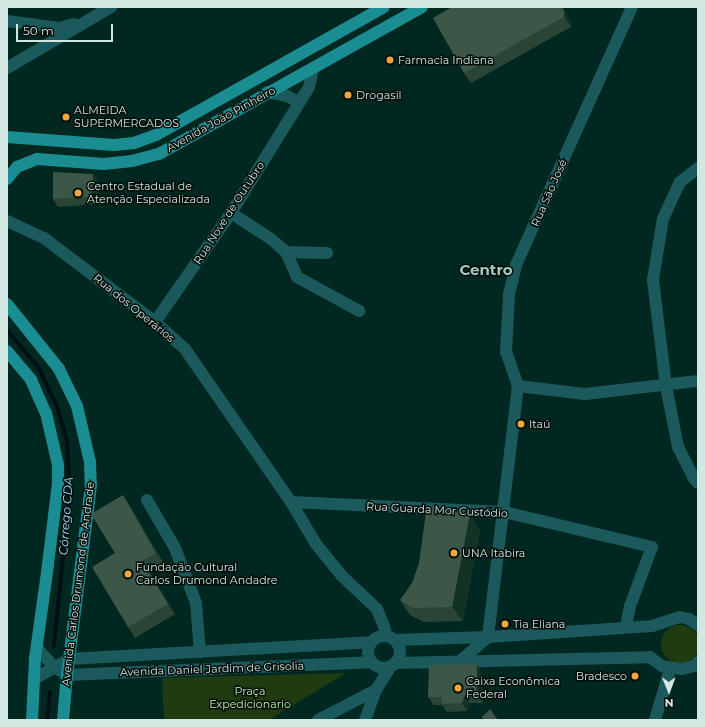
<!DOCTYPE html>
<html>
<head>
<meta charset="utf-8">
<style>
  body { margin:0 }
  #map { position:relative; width:705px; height:727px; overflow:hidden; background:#002821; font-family:Montserrat,sans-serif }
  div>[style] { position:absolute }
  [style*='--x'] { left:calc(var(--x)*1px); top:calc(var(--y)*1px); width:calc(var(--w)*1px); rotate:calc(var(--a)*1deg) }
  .green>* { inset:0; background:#213b10 }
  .round { border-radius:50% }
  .stream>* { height:4px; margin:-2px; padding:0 2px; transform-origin:2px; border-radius:2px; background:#000f16 }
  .minor>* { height:12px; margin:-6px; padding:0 6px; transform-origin:6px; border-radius:6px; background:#1a595c }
  .minor>.ring { margin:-6px; padding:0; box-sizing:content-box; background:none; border:12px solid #1a595c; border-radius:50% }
  .major>* { height:12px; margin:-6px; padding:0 6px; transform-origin:6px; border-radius:6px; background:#1a8d92 }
  .wall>* { inset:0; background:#2a4535 }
  .shaded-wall>* { inset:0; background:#113225 }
  .building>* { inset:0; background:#3c5747 }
  .dots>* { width:11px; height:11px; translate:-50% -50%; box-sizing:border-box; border:2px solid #020d0a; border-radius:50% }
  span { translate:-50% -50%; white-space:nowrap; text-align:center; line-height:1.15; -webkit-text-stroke:3px #020d0a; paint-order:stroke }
  .poi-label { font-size:11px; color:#d2e7e1 }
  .left { translate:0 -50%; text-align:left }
  .right { translate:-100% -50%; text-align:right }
  .street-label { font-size:11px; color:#d2e7e1 }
  .park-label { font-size:11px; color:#c3f4ab }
  .water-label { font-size:12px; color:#93e4fe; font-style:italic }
  .district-label { font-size:15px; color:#a4ccc2; font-weight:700 }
  .frame { position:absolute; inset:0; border:8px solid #d2e7e1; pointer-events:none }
  .north { position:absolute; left:649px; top:671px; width:40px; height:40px; -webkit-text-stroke:3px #020d0a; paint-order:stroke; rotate:179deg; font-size:11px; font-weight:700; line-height:16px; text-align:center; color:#d2e7e1 }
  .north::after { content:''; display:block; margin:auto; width:14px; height:18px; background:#d2e7e1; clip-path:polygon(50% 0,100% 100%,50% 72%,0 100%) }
  .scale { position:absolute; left:16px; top:24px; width:97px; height:18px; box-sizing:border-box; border:2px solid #d2e7e1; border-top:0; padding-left:5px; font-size:12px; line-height:14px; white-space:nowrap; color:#d2e7e1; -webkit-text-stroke:3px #020d0a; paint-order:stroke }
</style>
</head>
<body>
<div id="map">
  <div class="green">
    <i class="round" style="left:661px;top:625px;width:38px;height:38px"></i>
    <i style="clip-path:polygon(346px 673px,269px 720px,164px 720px,162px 678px)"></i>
  </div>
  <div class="stream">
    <i style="--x:7;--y:330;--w:48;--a:50"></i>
    <i style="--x:38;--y:367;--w:43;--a:64"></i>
    <i style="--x:57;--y:406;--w:36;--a:74"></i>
    <i style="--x:67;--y:441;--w:49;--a:86.5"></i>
    <i style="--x:70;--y:490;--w:157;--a:95.9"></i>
    <i style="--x:47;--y:720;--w:28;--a:-84"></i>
  </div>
  <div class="minor">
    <i style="--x:7;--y:21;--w:53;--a:7.5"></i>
    <i style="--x:60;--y:28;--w:14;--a:-17"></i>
    <i style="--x:7;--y:68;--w:121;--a:-30.4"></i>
    <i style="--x:267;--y:92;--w:20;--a:11"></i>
    <i style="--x:287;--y:96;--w:13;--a:27"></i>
    <i style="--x:698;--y:168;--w:23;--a:142"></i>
    <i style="--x:680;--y:182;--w:40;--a:115"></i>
    <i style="--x:663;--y:218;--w:63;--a:99.2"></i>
    <i style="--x:653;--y:280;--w:107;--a:83"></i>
    <i style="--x:666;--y:386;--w:62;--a:78.9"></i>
    <i style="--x:678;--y:447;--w:34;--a:63"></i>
    <i style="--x:693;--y:477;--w:8;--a:50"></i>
    <i style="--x:231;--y:213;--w:48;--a:33"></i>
    <i style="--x:271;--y:239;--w:20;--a:41"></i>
    <i style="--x:286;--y:252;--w:27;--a:66"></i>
    <i style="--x:297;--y:277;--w:71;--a:28.7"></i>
    <i style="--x:7;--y:221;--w:41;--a:24.7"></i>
    <i style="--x:44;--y:238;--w:139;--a:37.1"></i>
    <i style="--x:155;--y:322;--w:40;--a:42"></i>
    <i style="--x:185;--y:349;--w:186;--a:55.3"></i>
    <i style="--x:291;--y:502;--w:49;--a:59.2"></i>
    <i style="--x:316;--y:544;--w:41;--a:50.9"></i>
    <i style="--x:342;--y:576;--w:48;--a:43.3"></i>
    <i style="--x:377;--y:609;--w:18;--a:68"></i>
    <i style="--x:384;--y:626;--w:10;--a:79"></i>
    <i style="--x:286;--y:252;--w:41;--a:1.4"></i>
    <i style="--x:155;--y:322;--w:133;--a:-55.1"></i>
    <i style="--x:231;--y:213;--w:148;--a:-58.2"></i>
    <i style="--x:309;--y:87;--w:19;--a:-78"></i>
    <i style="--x:518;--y:386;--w:67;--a:6.8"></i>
    <i style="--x:585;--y:394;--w:114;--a:-6.6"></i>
    <i style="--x:147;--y:500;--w:56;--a:59.7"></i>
    <i style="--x:175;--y:548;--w:59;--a:69.1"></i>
    <i style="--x:196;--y:603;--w:49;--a:85.3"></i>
    <i style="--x:291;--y:502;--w:213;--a:2.7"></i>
    <i style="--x:504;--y:512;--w:152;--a:13.3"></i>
    <i style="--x:652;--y:547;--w:63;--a:110.4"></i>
    <i style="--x:630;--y:606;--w:21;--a:101"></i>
    <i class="ring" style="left:368px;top:636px;width:20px;height:20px"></i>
    <i style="--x:488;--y:637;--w:253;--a:-83.2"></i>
    <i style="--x:518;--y:386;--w:36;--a:-109"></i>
    <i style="--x:506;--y:352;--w:58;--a:-87"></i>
    <i style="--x:509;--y:294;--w:30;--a:-76"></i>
    <i style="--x:516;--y:265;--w:283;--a:-65.8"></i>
    <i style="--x:395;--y:640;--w:93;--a:-1.8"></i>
    <i style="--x:488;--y:637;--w:164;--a:-3.8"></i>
    <i style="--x:652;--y:626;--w:29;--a:-18"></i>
    <i style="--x:680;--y:617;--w:9;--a:13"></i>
    <i style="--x:689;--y:619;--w:11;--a:34"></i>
    <i style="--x:37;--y:648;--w:25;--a:48"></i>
    <i style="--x:54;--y:667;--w:15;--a:32"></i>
    <i style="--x:67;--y:675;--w:305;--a:-2.4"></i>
    <i style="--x:461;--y:660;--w:35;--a:-40"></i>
    <i style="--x:395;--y:663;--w:255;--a:-1.3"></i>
    <i style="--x:650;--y:657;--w:15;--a:37"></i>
    <i style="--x:662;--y:666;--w:20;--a:9"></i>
    <i style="--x:682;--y:669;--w:12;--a:-14"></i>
    <i style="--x:694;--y:666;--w:6;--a:-45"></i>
    <i style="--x:34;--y:679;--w:40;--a:-29.7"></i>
    <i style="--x:69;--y:659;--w:302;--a:-3.2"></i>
    <i style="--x:318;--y:720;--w:65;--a:-27.3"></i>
    <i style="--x:365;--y:720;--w:32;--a:-70"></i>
    <i style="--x:376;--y:690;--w:28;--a:-58"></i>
    <i style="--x:655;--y:720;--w:53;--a:-73.6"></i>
  </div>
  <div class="major">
    <i style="--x:7;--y:137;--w:107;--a:4.3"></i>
    <i style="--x:114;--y:145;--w:20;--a:-6"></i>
    <i style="--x:134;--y:143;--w:23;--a:-20"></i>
    <i style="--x:156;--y:135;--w:261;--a:-29.3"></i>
    <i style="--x:7;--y:179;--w:16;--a:-50"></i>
    <i style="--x:17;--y:167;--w:22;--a:-22"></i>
    <i style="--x:37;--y:159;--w:67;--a:4.3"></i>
    <i style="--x:104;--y:164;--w:28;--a:-6"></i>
    <i style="--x:132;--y:161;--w:28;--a:-15"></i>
    <i style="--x:159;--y:154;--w:301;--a:-29.2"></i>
    <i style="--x:7;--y:304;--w:83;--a:51.3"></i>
    <i style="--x:59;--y:369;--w:41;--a:64.1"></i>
    <i style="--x:77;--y:406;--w:57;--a:76.9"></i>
    <i style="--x:90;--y:462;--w:23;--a:88"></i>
    <i style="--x:91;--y:485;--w:192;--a:97.2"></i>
    <i style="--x:67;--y:675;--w:45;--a:95.1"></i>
    <i style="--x:7;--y:351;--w:38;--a:50"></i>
    <i style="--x:31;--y:380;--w:36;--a:66"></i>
    <i style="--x:46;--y:413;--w:53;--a:77"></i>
    <i style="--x:58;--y:465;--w:18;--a:90"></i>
    <i style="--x:58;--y:483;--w:83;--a:97"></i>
    <i style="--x:48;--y:565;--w:95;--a:97.9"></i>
    <i style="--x:35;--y:659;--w:61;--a:92.8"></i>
  </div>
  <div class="wall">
    <i style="clip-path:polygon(452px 7px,563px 7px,571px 22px,571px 27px,471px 83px,464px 73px)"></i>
    <i style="clip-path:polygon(93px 174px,98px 181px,98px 204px,58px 207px,53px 199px)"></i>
    <i style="clip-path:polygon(123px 495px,130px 506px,164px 563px,149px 571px,175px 614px,135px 638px,128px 627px,115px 553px)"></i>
    <i style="clip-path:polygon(480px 529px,463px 621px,424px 622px,410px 615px,400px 600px)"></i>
    <i style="clip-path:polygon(482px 672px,483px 703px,470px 703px,467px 711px,447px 712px,442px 705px,434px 705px,428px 697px)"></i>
  </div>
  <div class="shaded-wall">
    <i style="clip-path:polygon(561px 7px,563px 7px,571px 22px,571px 27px,564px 17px)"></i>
    <i style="clip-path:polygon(93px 174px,98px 181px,98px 204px,92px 196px)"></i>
    <i style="clip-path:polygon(123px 495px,130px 506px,164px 563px,156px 553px)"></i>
    <i style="clip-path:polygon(470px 514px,480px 529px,463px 621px,452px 607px)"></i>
    <i style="clip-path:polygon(7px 557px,9px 561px,7px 584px)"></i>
    <i style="clip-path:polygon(142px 561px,149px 571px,175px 614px,168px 604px)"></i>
    <i style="clip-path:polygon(477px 664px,482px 672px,483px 703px,477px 695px)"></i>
    <i style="clip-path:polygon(465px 695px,470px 703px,467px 711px,462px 703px)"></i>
  </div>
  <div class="building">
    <i style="clip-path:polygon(452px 7px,561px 7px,564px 11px,564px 17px,464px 73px,433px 18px)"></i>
    <i style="clip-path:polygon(53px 172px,93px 174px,92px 196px,53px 199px)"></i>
    <i style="clip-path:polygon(123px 495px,156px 553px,142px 561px,168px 604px,128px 627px,92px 567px,115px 553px,91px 514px)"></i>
    <i style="clip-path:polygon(427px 505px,470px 514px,452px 607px,413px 608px,400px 600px,412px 583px,419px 563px)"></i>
    <i style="clip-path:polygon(477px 664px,477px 695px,465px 695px,462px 703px,442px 704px,442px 697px,428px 697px,429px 665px)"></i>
    <i style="clip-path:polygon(490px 709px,498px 720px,484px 720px,482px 717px)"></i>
  </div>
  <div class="dots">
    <i style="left:390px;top:60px;background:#f0a63e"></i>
    <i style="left:348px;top:95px;background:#f0a63e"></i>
    <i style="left:66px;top:117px;background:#f0a63e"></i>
    <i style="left:78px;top:193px;background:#f0a63e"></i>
    <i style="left:521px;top:424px;background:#f0a63e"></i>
    <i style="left:454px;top:553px;background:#f0a63e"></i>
    <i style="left:128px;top:574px;background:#f0a63e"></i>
    <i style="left:505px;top:624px;background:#f0a63e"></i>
    <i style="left:635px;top:676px;background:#f0a63e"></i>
    <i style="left:458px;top:688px;background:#f0a63e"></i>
  </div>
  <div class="poi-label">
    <span class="left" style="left:398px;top:60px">Farmacia Indiana</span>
    <span class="left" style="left:356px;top:95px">Drogasil</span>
    <span class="left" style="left:74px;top:117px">ALMEIDA<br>SUPERMERCADOS</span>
    <span class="left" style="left:87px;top:193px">Centro Estadual de<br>Atenção Especializada</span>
    <span class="left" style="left:529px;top:424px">Itaú</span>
    <span class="left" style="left:462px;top:553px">UNA Itabira</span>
    <span class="left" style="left:136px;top:574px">Fundação Cultural<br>Carlos Drumond Andadre</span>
    <span class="left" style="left:513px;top:624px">Tia Eliana</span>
    <span class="right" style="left:627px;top:676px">Bradesco</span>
    <span class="left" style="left:466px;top:688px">Caixa Econômica<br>Federal</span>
  </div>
  <div class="street-label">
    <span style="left:221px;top:119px;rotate:-29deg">Avenida João Pinheiro</span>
    <span style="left:549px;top:193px;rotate:-66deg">Rua São José</span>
    <span style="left:229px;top:213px;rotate:-57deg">Rua Nove de Outubro</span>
    <span style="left:134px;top:308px;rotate:39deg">Rua dos Operários</span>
    <span style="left:437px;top:510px;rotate:3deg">Rua Guarda Mor Custódio</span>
    <span style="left:78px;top:584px;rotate:-83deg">Avenida Carlos Drumond de Andrade</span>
    <span style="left:212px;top:669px;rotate:-2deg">Avenida Daniel Jardim de Grisolia</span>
  </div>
  <div class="park-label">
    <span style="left:250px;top:698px">Praça<br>Expedicionario</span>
  </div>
  <div class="water-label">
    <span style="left:66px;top:516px;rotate:-86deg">Córrego CDA</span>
  </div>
  <div class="district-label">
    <span style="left:486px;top:270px">Centro</span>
  </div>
  <div class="frame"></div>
  <div class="north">N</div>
  <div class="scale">50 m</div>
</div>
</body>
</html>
